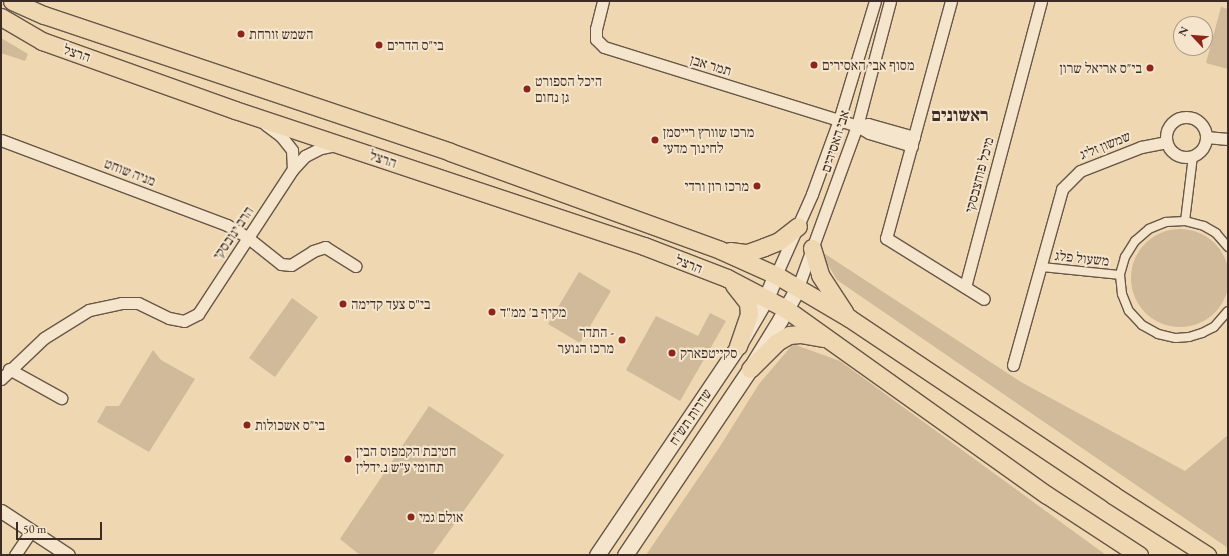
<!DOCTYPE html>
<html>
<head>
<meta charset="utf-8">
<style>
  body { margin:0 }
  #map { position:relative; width:1229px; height:556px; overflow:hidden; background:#eed7b1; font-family:"EB Garamond","Frank Ruhl Libre",serif }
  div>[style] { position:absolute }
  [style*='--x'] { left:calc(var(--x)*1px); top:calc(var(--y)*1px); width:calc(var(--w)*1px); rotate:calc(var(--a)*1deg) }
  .green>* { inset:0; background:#d0ba99 }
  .round { border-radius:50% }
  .roads { filter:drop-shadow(1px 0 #685748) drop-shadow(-1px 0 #685748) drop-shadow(0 1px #685748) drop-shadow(0 -1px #685748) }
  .pedestrian>* { height:8px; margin:-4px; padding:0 4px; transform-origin:4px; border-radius:4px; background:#f4e5cc }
  .minor>* { height:11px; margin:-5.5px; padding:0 5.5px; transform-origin:5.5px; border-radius:5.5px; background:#f4e5cc }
  .minor>.ring { margin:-5.5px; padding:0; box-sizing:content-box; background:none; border:11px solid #f4e5cc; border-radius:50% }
  .tertiary>* { height:13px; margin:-6.5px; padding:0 6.5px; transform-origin:6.5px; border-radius:6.5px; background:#f4e5cc }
  .secondary>* { height:15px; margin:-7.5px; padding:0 7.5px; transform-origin:7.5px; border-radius:7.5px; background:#f4e5cc }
  .primary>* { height:17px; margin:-8.5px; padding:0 8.5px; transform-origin:8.5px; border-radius:8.5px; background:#eed7b1 }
  .dots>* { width:11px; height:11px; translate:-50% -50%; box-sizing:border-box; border:2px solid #f4e5cc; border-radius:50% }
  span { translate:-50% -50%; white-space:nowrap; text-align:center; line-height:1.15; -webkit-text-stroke:4px #f4e5cc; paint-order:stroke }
  .poi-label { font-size:14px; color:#3c2c25 }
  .left { translate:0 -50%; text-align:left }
  .right { translate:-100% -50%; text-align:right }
  .street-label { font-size:14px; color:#3c2c25 }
  .district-label { font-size:18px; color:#3c2c25; font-weight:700 }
  .frame { position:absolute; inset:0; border:2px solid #3c2c25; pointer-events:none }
  .north { position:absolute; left:1173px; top:16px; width:40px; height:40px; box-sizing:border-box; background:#f4e5cc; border:1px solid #aa9b89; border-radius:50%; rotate:296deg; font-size:11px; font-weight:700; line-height:16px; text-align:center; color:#3c2c25 }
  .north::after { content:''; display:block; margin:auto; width:14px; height:18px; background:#8f2418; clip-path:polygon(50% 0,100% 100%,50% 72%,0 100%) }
  .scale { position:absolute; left:16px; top:522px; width:86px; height:18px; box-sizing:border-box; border:2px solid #3c2c25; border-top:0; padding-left:5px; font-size:12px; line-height:14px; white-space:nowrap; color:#3c2c25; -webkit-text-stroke:3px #f4e5cc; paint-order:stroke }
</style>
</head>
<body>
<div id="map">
  <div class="green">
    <i style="clip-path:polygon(1221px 7px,1228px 9px,1228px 69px,1206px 63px)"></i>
    <i style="clip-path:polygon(1px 38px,28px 54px,25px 61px,1px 53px)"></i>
    <i class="round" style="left:1131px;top:229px;width:98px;height:98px"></i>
    <i style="clip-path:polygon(819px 250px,1021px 382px,1185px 471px,1228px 435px,1228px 548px,837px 280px)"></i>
    <i style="clip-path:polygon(579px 272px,611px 291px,580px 343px,548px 324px)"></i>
    <i style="clip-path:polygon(292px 298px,318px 317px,275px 377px,249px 358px)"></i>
    <i style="clip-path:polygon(710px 313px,726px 321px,680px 401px,626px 370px,656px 316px,698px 336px)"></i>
    <i style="clip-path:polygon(793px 344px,840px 361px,1106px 555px,646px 555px,719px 448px,759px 384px)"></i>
    <i style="clip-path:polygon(153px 350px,161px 360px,195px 379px,149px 452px,97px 422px,106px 406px,119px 406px)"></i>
    <i style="clip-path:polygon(429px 406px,504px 455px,432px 555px,360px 555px,340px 539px)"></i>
  </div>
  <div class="roads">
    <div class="pedestrian">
      <i style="--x:1185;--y:221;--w:65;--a:-83"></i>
      <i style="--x:1228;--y:247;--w:18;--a:-131"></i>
      <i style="--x:1216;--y:233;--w:14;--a:-150"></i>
      <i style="--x:1204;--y:226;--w:20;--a:-165"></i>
      <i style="--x:1185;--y:221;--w:19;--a:177"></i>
      <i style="--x:1166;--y:222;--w:18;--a:158"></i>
      <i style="--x:1149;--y:229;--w:18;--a:139"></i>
      <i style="--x:1135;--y:241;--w:19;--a:122"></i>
      <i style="--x:1125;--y:257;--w:19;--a:106"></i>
      <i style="--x:1120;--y:275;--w:19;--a:84"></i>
      <i style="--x:1122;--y:294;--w:18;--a:68"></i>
      <i style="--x:1129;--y:311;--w:19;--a:47"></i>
      <i style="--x:1142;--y:325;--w:18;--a:29"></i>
      <i style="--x:1158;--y:334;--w:18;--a:13"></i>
      <i style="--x:1176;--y:338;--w:13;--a:-4"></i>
      <i style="--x:1189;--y:337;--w:14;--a:-17"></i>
      <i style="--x:1202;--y:333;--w:13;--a:-27"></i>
      <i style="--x:1214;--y:327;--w:21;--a:-49"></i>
      <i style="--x:1041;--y:267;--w:79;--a:5.8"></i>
    </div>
    <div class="minor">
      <i style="--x:603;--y:1;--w:29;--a:104"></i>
      <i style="--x:596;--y:29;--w:10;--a:90"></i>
      <i style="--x:596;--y:39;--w:11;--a:45"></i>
      <i style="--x:604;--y:47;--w:265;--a:17.3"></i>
      <i style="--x:857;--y:126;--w:14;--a:30"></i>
      <i style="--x:869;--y:133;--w:45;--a:16.8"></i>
      <i style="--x:951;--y:1;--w:246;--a:105.3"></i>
      <i style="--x:886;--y:238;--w:115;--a:31.9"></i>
      <i class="ring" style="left:1166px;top:117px;width:29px;height:29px"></i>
      <i style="--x:265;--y:124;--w:20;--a:37"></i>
      <i style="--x:281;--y:136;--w:18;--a:52"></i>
      <i style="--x:292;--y:150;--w:19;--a:87"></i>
      <i style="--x:857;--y:126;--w:11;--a:-10"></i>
      <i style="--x:868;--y:124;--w:48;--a:15.8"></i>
      <i style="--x:1206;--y:137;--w:22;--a:5"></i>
      <i style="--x:1;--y:140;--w:241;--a:20.6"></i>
      <i style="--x:227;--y:225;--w:23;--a:31"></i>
      <i style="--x:247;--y:237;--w:43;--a:38.5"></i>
      <i style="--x:281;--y:264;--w:10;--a:6"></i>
      <i style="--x:291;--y:265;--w:26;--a:-32"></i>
      <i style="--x:313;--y:251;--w:13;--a:-18"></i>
      <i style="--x:325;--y:247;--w:36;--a:32"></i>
      <i style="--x:776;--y:275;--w:89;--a:-66"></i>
      <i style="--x:812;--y:194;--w:79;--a:-70"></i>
      <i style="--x:839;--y:120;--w:124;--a:-73.2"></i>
      <i style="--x:798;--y:287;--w:171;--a:-69.9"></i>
      <i style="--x:857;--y:126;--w:129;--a:-75.2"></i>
      <i style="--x:965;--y:287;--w:296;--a:-75.1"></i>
      <i style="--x:1013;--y:365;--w:183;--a:-74.4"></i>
      <i style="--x:1062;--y:189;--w:25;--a:-45"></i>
      <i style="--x:1080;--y:171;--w:66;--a:-21.5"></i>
      <i style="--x:1141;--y:147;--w:25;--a:-11"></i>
      <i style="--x:9;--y:369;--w:60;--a:29.1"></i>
      <i style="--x:1;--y:379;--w:59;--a:-43.6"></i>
      <i style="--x:44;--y:338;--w:53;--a:-31.9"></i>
      <i style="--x:89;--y:310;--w:33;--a:-12"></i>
      <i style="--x:121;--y:303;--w:17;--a:0"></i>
      <i style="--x:138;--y:303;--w:34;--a:26"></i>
      <i style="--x:169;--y:318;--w:15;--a:11"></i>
      <i style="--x:184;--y:321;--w:16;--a:-27"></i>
      <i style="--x:198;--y:314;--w:173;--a:-56.8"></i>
      <i style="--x:293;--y:169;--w:18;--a:-47"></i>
      <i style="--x:305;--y:156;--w:18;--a:-27"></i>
      <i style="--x:321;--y:148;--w:15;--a:-11"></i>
      <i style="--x:15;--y:555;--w:29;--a:-56"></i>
    </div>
    <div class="tertiary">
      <i style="--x:1;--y:511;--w:80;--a:33.3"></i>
    </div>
    <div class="secondary">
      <i style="--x:597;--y:555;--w:252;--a:-56"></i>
      <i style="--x:738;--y:346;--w:56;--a:-59.7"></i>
      <i style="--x:766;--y:298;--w:25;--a:-67"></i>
      <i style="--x:625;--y:555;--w:224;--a:-56.1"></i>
      <i style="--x:750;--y:369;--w:57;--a:-58.5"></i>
      <i style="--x:780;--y:320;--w:38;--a:-61"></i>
    </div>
    <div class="primary">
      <i style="--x:12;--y:1;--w:35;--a:24"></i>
      <i style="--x:44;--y:15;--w:428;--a:18.6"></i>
      <i style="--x:450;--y:152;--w:287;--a:19.9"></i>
      <i style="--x:720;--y:250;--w:61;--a:24.1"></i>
      <i style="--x:776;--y:275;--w:85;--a:30.5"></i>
      <i style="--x:849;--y:318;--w:318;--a:33.8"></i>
      <i style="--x:1113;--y:495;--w:112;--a:32.6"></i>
      <i style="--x:1;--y:17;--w:48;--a:30.3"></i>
      <i style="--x:42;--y:41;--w:205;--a:19.7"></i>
      <i style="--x:235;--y:110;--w:431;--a:18.4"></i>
      <i style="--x:644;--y:246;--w:89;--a:21.1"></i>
      <i style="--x:727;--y:278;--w:67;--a:27.7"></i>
      <i style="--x:786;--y:309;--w:320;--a:35.5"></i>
      <i style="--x:1047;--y:495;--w:110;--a:33.1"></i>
      <i style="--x:812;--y:248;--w:28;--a:73"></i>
      <i style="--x:820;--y:275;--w:45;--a:56.7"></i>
      <i style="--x:730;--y:251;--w:17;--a:7"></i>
      <i style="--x:747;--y:253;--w:18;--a:-19"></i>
      <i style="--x:764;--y:247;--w:16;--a:-22"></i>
      <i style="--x:779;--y:241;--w:24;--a:-38"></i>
      <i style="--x:734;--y:285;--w:23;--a:52"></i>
      <i style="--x:748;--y:303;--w:11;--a:85"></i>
      <i style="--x:749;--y:314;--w:34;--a:109"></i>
      <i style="--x:750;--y:369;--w:38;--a:-45"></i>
      <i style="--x:777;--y:342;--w:14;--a:-30"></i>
      <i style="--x:789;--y:335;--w:11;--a:-5"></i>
      <i style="--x:800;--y:334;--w:23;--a:10"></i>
    </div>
  </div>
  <div class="dots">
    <i style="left:241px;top:34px;background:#8f2418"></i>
    <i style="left:379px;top:45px;background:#8f2418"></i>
    <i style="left:814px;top:65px;background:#8f2418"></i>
    <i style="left:1150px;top:68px;background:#8f2418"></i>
    <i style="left:527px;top:89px;background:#8f2418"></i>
    <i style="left:655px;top:140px;background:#8f2418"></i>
    <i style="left:757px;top:186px;background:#8f2418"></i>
    <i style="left:343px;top:304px;background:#8f2418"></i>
    <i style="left:492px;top:312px;background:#8f2418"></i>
    <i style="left:622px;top:340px;background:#8f2418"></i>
    <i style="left:672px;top:353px;background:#8f2418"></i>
    <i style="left:247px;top:425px;background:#8f2418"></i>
    <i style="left:348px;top:459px;background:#8f2418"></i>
    <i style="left:411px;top:517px;background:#8f2418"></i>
  </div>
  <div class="poi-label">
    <span class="left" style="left:249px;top:34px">השמש זורחת</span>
    <span class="left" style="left:387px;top:45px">בי"ס הדרים</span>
    <span class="left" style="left:822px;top:65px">מסוף אבי האסירים</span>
    <span class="right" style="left:1142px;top:68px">בי"ס אריאל שרון</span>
    <span class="left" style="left:535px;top:89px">היכל הספורט<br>גן נחום</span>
    <span class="left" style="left:663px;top:140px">מרכז שוורץ רייסמן<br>לחינוך מדעי</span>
    <span class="right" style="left:749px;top:186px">מרכז רון ורדי</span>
    <span class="left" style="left:351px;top:304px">בי"ס צעד קדימה</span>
    <span class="left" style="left:500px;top:312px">מקיף ב' ממ"ד</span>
    <span class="right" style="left:614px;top:340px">התדר -<br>מרכז הנוער</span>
    <span class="left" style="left:680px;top:353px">סקייטפארק</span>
    <span class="left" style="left:255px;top:425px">בי"ס אשכולות</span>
    <span class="left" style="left:356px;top:459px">חטיבת הקמפוס הבין<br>תחומי ע"ש נ.ידלין</span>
    <span class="left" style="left:419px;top:517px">אולם גמי</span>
  </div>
  <div class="street-label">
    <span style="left:77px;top:53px;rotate:19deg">הרצל</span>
    <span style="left:711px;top:65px;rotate:17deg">תמר אבן</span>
    <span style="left:835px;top:141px;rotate:-72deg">אבי האסירים</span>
    <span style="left:1105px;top:145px;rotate:-22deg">שמשון זליג</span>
    <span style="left:383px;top:159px;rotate:18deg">הרצל</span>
    <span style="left:130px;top:172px;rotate:21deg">מניה שוחט</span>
    <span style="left:979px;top:175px;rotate:-75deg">מיכל פוחצבסקי</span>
    <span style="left:233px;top:233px;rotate:-56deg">הרב ינובסקי</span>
    <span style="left:1082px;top:258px;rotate:6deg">משעול פלג</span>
    <span style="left:689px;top:264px;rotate:21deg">הרצל</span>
    <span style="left:690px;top:417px;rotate:-56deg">שדרות תש"ח</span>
  </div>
  <div class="district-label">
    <span style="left:960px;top:115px">ראשונים</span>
  </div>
  <div class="frame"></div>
  <div class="north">N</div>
  <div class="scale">50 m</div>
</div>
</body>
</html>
